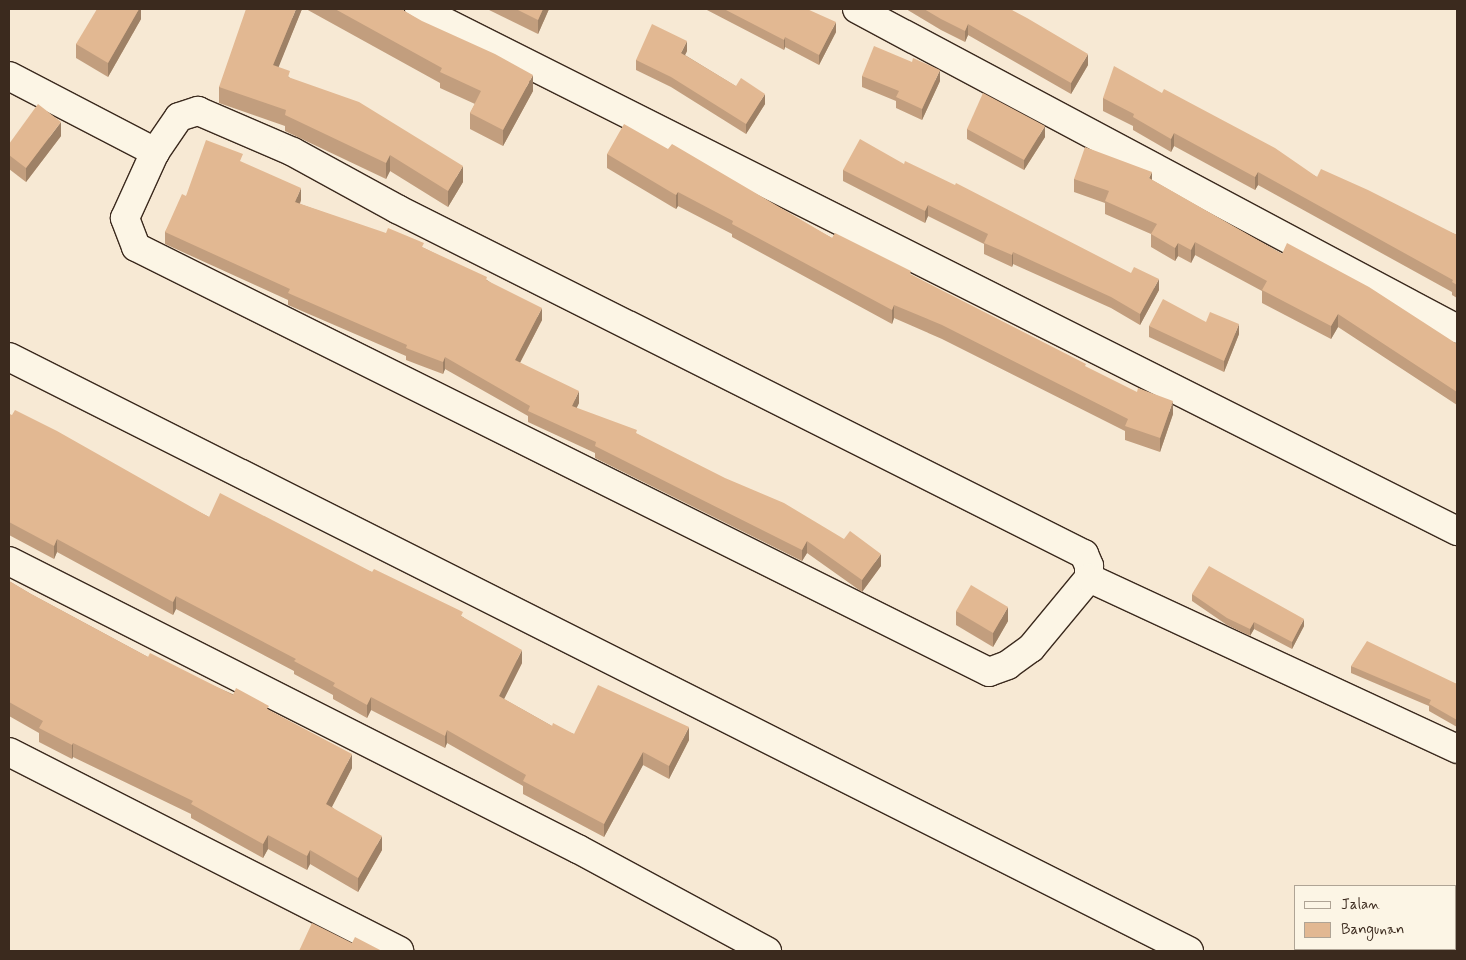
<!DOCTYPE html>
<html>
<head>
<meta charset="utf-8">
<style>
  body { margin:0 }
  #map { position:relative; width:1466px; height:960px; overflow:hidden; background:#f7e9d4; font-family:Mynerve,sans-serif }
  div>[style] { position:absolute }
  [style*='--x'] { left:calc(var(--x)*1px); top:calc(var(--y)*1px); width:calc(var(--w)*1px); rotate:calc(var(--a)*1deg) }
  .roads { filter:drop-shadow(1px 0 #3b2a1e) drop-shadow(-1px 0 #3b2a1e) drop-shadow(0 1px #3b2a1e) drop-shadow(0 -1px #3b2a1e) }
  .minor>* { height:28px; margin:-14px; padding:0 14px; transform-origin:14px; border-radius:14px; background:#fcf5e5 }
  .wall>* { inset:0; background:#c29e7e }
  .shaded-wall>* { inset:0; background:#9e8166 }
  .building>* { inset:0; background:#e2b892 }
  span { translate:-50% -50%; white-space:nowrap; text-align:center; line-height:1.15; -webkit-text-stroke:4px #fcf5e5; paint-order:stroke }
  .frame { position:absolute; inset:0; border:10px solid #3b2a1e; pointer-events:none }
  .legend { position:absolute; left:1294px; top:885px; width:162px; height:65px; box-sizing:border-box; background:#fcf5e5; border:1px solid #afa495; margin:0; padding:6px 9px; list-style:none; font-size:15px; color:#3b2a1e }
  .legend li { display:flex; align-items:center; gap:10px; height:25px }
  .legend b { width:25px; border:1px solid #afa495 }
</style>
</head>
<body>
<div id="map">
  <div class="roads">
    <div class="minor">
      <i style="--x:419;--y:9;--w:1162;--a:26.7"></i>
      <i style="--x:857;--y:9;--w:680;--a:28.07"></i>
      <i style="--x:9;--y:76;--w:165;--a:27.5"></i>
      <i style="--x:198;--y:111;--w:103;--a:23.3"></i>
      <i style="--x:293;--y:152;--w:119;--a:28.7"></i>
      <i style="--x:397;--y:209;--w:769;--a:26.67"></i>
      <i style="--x:1084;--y:554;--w:13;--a:67"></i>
      <i style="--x:1089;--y:566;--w:12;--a:90"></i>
      <i style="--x:1089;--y:578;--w:91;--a:129.6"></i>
      <i style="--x:1031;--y:648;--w:29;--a:144"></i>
      <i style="--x:1008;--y:665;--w:20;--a:160"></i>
      <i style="--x:989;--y:672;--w:953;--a:-153.52"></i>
      <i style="--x:136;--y:247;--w:31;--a:-111"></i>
      <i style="--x:125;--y:218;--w:72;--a:-65.6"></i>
      <i style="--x:155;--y:152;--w:42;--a:-55.6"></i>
      <i style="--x:179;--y:117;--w:20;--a:-18"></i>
      <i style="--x:9;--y:357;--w:1321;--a:26.72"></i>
      <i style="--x:9;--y:561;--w:638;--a:26.85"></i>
      <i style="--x:578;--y:849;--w:215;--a:28.4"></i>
      <i style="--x:1089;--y:578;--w:406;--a:24.9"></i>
      <i style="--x:9;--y:752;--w:438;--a:27"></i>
    </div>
  </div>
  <div class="wall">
    <i style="clip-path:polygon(141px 9px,141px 19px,108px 77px,76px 58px,76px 44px)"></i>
    <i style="clip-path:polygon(302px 9px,278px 67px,290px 78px,463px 182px,448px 207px,390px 171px,386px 179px,285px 131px,285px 126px,219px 103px,219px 87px)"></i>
    <i style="clip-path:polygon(306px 9px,401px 9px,533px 91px,503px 146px,470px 129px,470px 113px,475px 104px,440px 88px,440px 83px)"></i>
    <i style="clip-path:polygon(487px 9px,549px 9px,538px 34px)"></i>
    <i style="clip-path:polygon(705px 9px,807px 9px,836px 32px,819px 65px,785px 47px,784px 50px)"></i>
    <i style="clip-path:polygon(906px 9px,1010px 9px,1088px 65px,1071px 94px,968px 35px,965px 42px,941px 30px)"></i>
    <i style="clip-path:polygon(687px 51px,685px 55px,765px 104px,746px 134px,671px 87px,636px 70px,636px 60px)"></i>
    <i style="clip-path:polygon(862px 76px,940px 81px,922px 120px,896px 108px,896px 101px,862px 87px)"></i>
    <i style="clip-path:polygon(1162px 93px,1317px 177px,1457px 235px,1457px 298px,1452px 295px,1452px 292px,1258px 185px,1255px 190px,1174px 146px,1171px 152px,1133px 130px,1133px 126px,1103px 111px,1103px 98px)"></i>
    <i style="clip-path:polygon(967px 129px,1045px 137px,1024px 170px,967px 139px)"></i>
    <i style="clip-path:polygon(61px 136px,26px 182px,9px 169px,9px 144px)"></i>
    <i style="clip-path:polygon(668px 149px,832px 238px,911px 275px,1173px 414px,1160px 452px,1125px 440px,1125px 431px,942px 339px,894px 318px,892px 324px,732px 237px,732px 234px,678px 206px,676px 209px,607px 168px,607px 154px)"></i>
    <i style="clip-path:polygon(243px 163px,301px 200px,300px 204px,424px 248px,487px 280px,542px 320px,520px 363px,579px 403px,576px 408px,637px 434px,881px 566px,862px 592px,807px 553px,802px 561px,595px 458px,595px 453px,528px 422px,528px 416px,445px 369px,443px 374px,406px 360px,406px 356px,288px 305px,288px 300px,165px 244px,165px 232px,186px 196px)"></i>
    <i style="clip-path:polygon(904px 164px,1159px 290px,1140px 325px,1111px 308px,1013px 264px,1012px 267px,984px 254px,984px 244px,928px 216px,925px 223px,843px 181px,843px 170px)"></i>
    <i style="clip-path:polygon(1074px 179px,1152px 180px,1282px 254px,1457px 344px,1457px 405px,1338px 327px,1331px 339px,1262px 303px,1262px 291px,1195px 255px,1191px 263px,1178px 256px,1175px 261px,1151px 247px,1151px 234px,1105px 214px,1105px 203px,1074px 192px)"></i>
    <i style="clip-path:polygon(1206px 322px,1239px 334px,1224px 372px,1149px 337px,1149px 326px)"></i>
    <i style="clip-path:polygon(9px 414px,209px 517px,372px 572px,463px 617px,522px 663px,504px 699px,552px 726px,574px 734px,689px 740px,669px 779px,643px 765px,604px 837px,523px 794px,523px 786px,447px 743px,445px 748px,371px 710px,367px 718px,333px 699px,333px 695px,294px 674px,294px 671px,176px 609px,173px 615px,57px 552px,54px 559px,9px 535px)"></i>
    <i style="clip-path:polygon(9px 581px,31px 594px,148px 657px,269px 710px,352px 768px,332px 807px,382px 850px,358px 892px,310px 864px,307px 870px,268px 849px,263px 858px,191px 818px,191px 814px,73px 757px,72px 759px,39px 742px,39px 733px,9px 716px)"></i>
    <i style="clip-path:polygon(1192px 594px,1304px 626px,1292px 649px,1254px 629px,1250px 636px,1227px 625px,1192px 601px)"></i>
    <i style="clip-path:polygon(956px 611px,1008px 621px,993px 647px,956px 625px)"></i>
    <i style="clip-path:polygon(1351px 666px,1457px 684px,1457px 727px,1429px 711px,1429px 706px,1351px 673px)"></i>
  </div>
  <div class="shaded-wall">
    <i style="clip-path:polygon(139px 9px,141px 9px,141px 19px,108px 77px,108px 63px)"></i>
    <i style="clip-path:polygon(296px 9px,302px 9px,273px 81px,273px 65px)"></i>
    <i style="clip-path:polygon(543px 9px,549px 9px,538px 34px,538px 20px)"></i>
    <i style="clip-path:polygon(836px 22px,836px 32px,819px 65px,819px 55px)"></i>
    <i style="clip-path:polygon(968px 24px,968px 35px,965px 42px,965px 31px)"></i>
    <i style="clip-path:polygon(785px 37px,785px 47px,784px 50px,784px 40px)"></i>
    <i style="clip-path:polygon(687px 41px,687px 51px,681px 63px,681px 53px)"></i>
    <i style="clip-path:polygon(1088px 54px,1088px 65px,1071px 94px,1071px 83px)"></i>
    <i style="clip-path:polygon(940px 70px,940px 81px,922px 120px,922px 109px)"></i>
    <i style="clip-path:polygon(533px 75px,533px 91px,503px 146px,503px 130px)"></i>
    <i style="clip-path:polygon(765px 94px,765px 104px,746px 134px,746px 124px)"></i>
    <i style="clip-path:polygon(61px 122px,61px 136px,26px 182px,26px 168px)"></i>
    <i style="clip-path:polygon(1045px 126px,1045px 137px,1024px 170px,1024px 160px)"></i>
    <i style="clip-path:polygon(1174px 133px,1174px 146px,1171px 152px,1171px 139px)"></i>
    <i style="clip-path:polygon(390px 155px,390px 171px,386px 179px,386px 163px)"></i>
    <i style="clip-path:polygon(463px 166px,463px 182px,448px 207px,448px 191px)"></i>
    <i style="clip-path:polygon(1152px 172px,1152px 185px,1149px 178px)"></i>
    <i style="clip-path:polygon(1258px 172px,1258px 185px,1255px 190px,1255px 177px)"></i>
    <i style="clip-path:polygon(301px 188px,301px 200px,295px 214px,295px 202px)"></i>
    <i style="clip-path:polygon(678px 192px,678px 206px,676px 209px,676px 195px)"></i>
    <i style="clip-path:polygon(928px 205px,928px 216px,925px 223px,925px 211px)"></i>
    <i style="clip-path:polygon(1195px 242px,1195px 255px,1191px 263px,1191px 250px)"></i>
    <i style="clip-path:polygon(1178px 243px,1178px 256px,1175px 261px,1175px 248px)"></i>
    <i style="clip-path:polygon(1013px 252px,1013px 264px,1012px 267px,1012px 255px)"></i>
    <i style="clip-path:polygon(1159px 279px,1159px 290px,1140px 325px,1140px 314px)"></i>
    <i style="clip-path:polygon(894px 305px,894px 318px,892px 324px,892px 310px)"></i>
    <i style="clip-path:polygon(542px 308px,542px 320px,515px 372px,515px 360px)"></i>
    <i style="clip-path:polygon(1338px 314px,1338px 327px,1331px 339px,1331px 326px)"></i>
    <i style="clip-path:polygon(1239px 324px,1239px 334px,1224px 372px,1224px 361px)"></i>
    <i style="clip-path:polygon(445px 357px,445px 369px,443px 374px,443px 362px)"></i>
    <i style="clip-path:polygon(579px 391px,579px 403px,572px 418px,572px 406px)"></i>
    <i style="clip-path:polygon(1173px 401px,1173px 414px,1160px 452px,1160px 438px)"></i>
    <i style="clip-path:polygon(57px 539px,57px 552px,54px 559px,54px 546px)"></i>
    <i style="clip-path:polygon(807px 541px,807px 553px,802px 561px,802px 550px)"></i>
    <i style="clip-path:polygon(881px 554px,881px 566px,862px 592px,862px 580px)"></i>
    <i style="clip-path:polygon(176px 596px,176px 609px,173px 615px,173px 602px)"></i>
    <i style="clip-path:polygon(1008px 607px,1008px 621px,993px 647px,993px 633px)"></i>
    <i style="clip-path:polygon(1304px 619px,1304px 626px,1292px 649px,1292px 642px)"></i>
    <i style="clip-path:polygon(1254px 622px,1254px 629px,1250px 636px,1250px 629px)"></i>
    <i style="clip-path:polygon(522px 650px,522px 663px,499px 709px,499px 696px)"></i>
    <i style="clip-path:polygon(371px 697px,371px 710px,367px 718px,367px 705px)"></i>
    <i style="clip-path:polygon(689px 727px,689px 740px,669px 779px,669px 766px)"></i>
    <i style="clip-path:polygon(447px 730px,447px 743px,445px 748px,445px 736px)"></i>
    <i style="clip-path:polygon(73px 743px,73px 757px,72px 759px,72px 745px)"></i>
    <i style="clip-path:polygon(643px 752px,643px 765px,604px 837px,604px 824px)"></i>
    <i style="clip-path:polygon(352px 754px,352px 768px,326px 818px,326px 804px)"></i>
    <i style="clip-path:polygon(268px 835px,268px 849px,263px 858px,263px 844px)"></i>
    <i style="clip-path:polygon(382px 836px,382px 850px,358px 892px,358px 878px)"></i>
    <i style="clip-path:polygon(310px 850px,310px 864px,307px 870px,307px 856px)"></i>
  </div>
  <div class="building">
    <i style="clip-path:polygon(97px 9px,139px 9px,108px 63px,76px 44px)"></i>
    <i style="clip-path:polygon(246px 9px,296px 9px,273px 65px,290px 71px,288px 77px,359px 102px,463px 166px,448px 191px,390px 155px,386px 163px,285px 115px,286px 110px,219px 87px)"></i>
    <i style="clip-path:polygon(335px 9px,401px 9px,422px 21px,495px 54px,533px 75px,503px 130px,470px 113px,481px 91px,440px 72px,442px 68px)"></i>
    <i style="clip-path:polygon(516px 9px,543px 9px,538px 20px)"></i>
    <i style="clip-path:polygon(724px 9px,807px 9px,836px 22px,819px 55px,785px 37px,784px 40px)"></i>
    <i style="clip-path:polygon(924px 9px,1010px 9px,1027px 18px,1088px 54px,1071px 83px,968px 24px,965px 31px,941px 19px)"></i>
    <i style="clip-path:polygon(652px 24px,687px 41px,681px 53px,736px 86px,741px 78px,765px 94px,746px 124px,671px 77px,636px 60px)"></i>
    <i style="clip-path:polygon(874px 46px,912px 62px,913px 58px,940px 70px,922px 109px,896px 97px,899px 91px,862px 76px)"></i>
    <i style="clip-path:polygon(1114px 66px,1162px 93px,1164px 89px,1275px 148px,1317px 177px,1321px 169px,1368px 190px,1457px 235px,1457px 285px,1452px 282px,1453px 280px,1258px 172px,1255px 177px,1174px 133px,1171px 139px,1133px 117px,1134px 114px,1103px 98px)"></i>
    <i style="clip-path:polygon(983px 93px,1045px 126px,1024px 160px,967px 129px)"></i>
    <i style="clip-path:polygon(38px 104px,61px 122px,26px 168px,9px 155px,9px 144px)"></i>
    <i style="clip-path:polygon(624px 124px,668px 149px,672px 144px,832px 238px,835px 233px,911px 271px,910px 274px,1086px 364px,1085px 366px,1137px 392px,1138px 388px,1173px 401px,1160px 438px,1125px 426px,1128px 419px,942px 325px,894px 305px,892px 310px,732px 224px,733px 221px,678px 192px,676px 195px,607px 154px)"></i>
    <i style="clip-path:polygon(860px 139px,904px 164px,905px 161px,955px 185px,956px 183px,1131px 273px,1134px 267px,1159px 279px,1140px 314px,1111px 297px,1013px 252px,1012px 255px,984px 243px,988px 234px,928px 205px,925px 211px,843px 170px)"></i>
    <i style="clip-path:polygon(206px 140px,243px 154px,240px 161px,301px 188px,295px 202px,386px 233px,388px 228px,424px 243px,422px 247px,487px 277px,486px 280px,542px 308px,515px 360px,579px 391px,572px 406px,637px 430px,636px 433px,725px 478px,784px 503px,844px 539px,850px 531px,881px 554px,862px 580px,807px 541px,802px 550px,595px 446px,596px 442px,528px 411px,530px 406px,445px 357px,443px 362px,406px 348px,407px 345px,288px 293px,290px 289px,165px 232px,182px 194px,186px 196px)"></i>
    <i style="clip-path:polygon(1085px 147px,1152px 172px,1149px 178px,1282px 254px,1287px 243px,1369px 287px,1457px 344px,1457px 392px,1338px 314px,1331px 326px,1262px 290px,1267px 281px,1195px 242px,1191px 250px,1178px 243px,1175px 248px,1151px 234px,1157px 224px,1105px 201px,1109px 191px,1074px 179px)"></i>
    <i style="clip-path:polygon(1163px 299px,1206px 322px,1210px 312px,1239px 324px,1224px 361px,1149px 326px)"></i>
    <i style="clip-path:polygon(15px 410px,57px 431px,209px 517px,220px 493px,372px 572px,374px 569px,463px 612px,461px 616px,522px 650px,499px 696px,552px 726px,553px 723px,574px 734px,598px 685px,689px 727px,669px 766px,643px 752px,604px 824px,523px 781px,526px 775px,447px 730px,445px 736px,371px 697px,367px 705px,333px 686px,335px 683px,294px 661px,296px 659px,176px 596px,173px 602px,57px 539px,54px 546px,9px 522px,9px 414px,12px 415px)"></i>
    <i style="clip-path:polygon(1209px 566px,1304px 619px,1292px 642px,1254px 622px,1250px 629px,1227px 618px,1192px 594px)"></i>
    <i style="clip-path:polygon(9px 581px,31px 594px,148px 657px,150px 653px,233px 695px,236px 688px,269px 706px,267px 709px,352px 754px,326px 804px,382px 836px,358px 878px,310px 850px,307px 856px,268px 835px,263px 844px,191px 804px,193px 801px,73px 743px,72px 745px,39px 728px,43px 721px,9px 702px)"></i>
    <i style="clip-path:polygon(971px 585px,1008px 607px,993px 633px,956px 611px)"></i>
    <i style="clip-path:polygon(1367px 641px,1457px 684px,1457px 720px,1429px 704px,1431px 700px,1351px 666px)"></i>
    <i style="clip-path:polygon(312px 923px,352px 943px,355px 937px,382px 951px,299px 951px)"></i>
  </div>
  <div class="frame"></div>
  <ul class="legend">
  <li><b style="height:6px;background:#fcf5e5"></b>Jalan</li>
  <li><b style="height:14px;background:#e2b892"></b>Bangunan</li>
  </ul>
</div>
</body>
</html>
